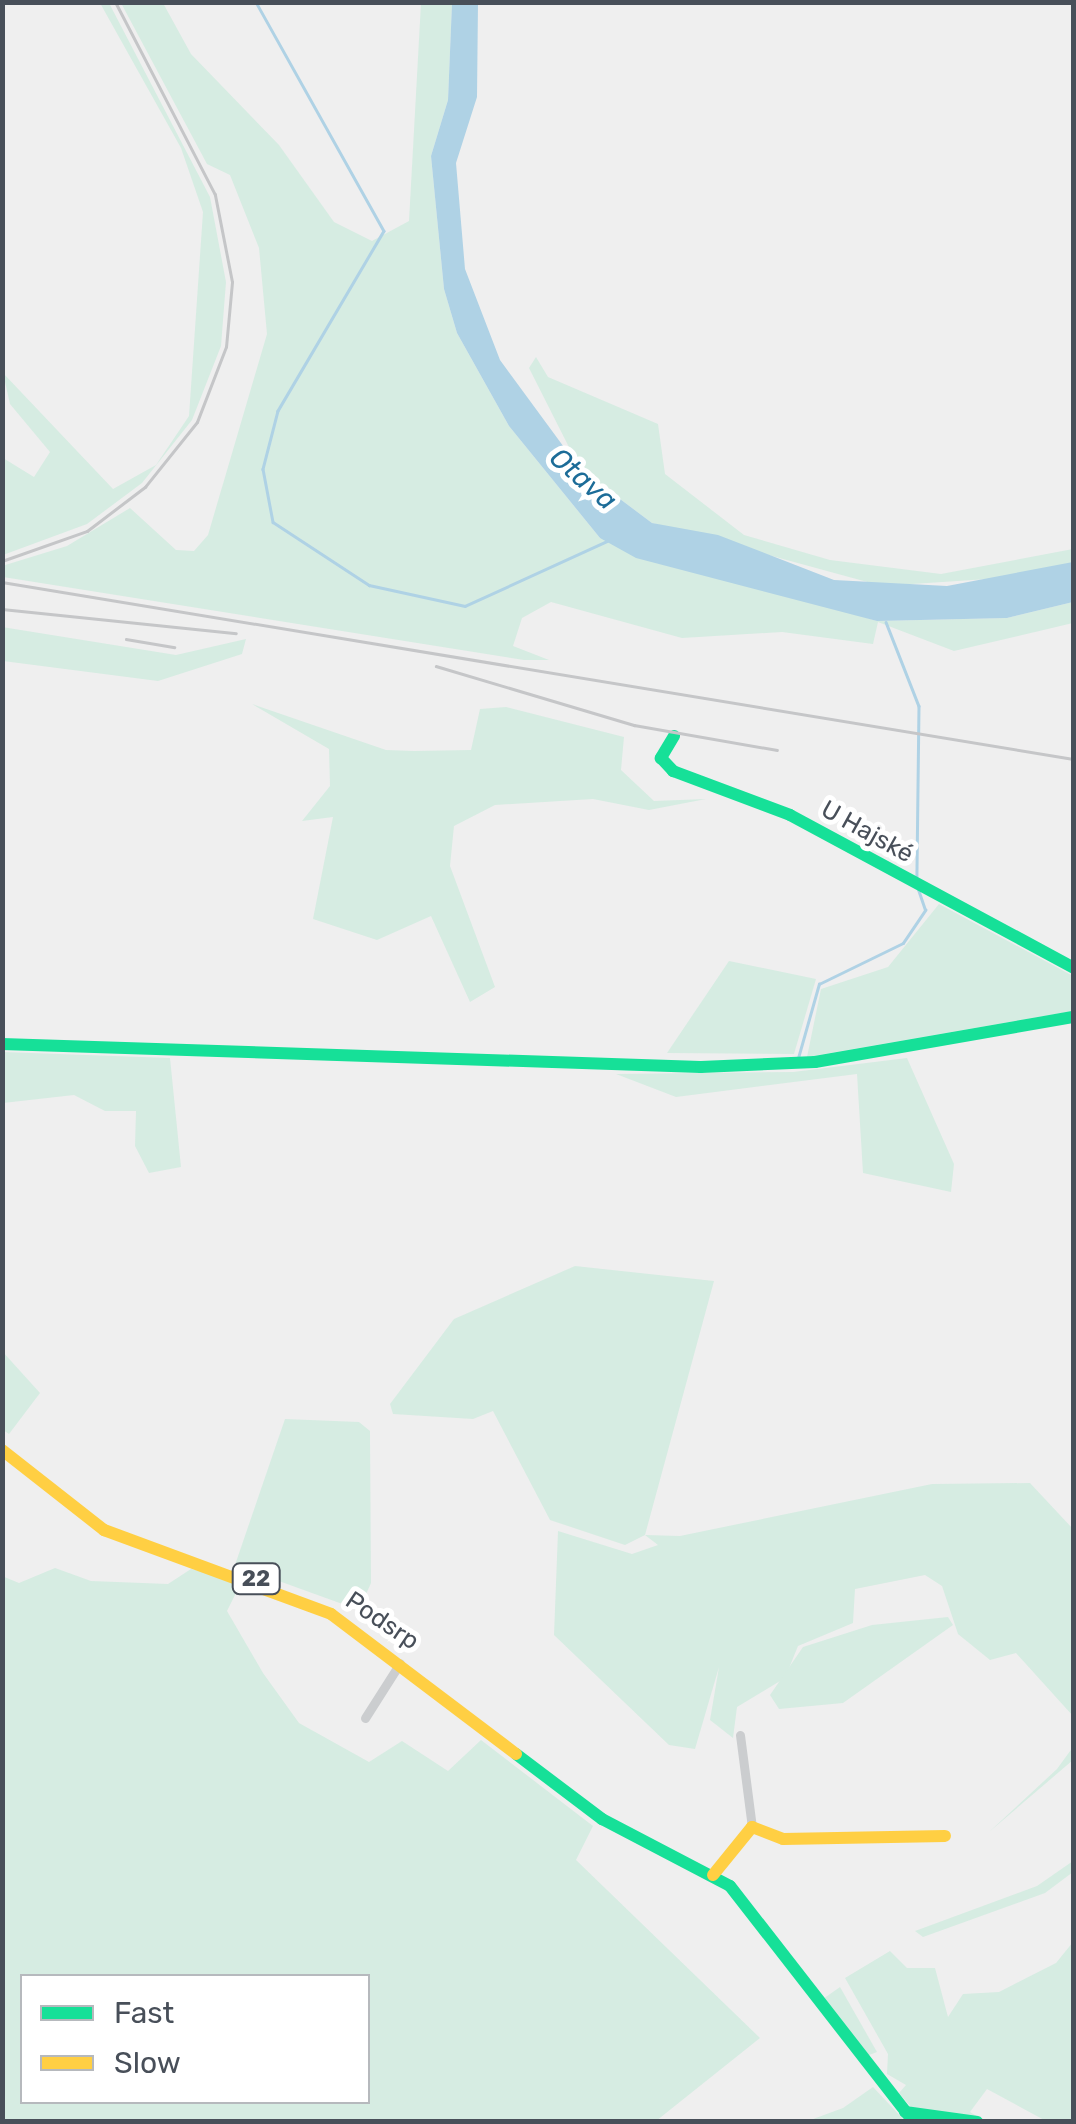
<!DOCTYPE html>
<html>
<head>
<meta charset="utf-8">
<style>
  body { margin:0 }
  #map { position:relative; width:1076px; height:2124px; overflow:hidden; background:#efefef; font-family:Rubik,sans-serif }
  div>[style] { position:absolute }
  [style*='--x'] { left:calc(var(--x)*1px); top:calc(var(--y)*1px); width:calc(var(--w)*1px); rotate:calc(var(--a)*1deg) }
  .green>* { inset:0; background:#d6ece2 }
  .water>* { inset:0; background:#afd2e5 }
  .stream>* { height:2.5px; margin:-1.25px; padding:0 1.25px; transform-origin:1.25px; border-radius:1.25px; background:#afd2e5 }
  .street>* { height:9px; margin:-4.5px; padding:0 4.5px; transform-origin:4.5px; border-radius:4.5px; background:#cbcdcf }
  .fast>* { height:12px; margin:-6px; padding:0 6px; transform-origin:6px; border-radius:6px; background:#16e098 }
  .slow>* { height:12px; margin:-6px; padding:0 6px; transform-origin:6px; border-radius:6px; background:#ffcf43 }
  .rail>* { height:2.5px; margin:-1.25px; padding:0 1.25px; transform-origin:1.25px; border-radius:1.25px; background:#c5c6c8 }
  span { translate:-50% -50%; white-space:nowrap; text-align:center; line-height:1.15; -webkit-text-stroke:10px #fff; paint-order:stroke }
  .shield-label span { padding:2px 8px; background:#fff; border:2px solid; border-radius:8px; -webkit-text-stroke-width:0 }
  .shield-label { font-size:22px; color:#484f59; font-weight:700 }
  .street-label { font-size:25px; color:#484f59 }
  .water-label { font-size:28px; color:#1c6c98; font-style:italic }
  .frame { position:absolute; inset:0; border:5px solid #484f59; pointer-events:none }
  .legend { position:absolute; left:20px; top:1974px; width:350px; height:130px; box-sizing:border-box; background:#fff; border:2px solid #b6b9bd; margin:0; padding:12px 18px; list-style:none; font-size:30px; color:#484f59 }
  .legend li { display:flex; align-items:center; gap:20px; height:50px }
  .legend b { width:50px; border:2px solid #b6b9bd }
</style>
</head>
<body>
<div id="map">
  <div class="green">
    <i style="clip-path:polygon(100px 3px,109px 3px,210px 197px,226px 282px,221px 346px,192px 420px,142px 483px,87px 524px,3px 555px,3px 458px,34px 477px,50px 452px,10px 404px,3px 373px,113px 489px,156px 465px,189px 416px,203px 212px,181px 148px)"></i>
    <i style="clip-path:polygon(121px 3px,163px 3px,191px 54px,279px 145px,334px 222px,372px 241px,409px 221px,421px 3px,452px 3px,448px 100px,431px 156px,444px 289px,457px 333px,509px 426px,600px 538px,877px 621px,1007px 618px,1073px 602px,1073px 623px,954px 651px,878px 622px,873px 644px,782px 632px,682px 638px,551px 602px,522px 618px,513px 646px,549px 660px,524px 660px,3px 577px,2px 566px,67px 546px,130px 508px,176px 550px,194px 551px,208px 535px,267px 334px,259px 248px,230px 175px,207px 164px)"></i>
    <i style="clip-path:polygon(536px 357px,548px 377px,658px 424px,665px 474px,744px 535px,830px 560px,941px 574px,1073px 549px,1073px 562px,1033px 576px,882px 586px,652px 523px,580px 469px,529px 368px)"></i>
    <i style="clip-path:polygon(2px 627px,176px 655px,246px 639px,242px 654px,158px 681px,3px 661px)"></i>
    <i style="clip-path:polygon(252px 704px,386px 750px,414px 751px,471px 750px,480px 709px,506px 707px,624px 737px,621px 770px,654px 801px,706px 799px,649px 810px,593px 799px,495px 805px,454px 826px,450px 866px,495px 987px,470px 1002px,431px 916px,377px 940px,313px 919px,333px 817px,302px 821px,330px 786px,329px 749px)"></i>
    <i style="clip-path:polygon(939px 904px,1073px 976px,1073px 1011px,807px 1057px,821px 989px,888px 967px)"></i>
    <i style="clip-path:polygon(729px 961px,816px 979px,794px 1054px,667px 1053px)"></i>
    <i style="clip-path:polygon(3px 1052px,170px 1058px,181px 1167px,149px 1173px,135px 1146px,136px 1111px,105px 1111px,74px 1095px,3px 1103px)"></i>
    <i style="clip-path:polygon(907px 1058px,954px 1164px,951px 1192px,863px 1173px,857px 1074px,676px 1097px,616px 1074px,793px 1072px)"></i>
    <i style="clip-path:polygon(575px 1266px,714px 1281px,645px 1535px,680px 1536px,932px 1484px,1030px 1483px,1073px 1529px,1073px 1716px,1016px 1653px,990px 1660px,958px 1634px,942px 1586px,925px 1575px,855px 1589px,853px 1623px,798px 1646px,785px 1678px,737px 1707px,733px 1738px,710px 1720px,719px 1667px,695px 1749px,669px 1745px,554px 1635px,558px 1531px,632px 1554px,658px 1545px,645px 1535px,625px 1545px,550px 1520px,493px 1411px,473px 1419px,393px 1414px,390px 1404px,454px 1319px)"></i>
    <i style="clip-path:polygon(2px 1351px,40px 1393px,9px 1434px,3px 1430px)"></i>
    <i style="clip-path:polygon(285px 1419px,359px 1422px,370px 1431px,371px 1583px,359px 1610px,235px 1565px)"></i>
    <i style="clip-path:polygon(evenodd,55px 1568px,91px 1581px,168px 1584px,191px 1569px,242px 1581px,227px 1611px,263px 1673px,299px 1723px,369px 1762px,402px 1741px,448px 1771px,481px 1740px,593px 1826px,576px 1860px,760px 2038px,656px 2121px,3px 2121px,2px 1576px,19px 1583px,55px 1568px,22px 1976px,368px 1976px,368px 2102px,22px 2102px,22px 1976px)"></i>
    <i style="clip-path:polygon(948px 1617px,953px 1625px,843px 1703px,779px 1709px,770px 1695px,803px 1647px,872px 1625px)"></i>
    <i style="clip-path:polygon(1073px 1747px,1073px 1760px,989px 1832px,1057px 1769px)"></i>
    <i style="clip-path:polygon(1073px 1861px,1073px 1872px,1045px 1893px,923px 1937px,915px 1931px,1037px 1886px)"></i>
    <i style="clip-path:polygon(1073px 1942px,1073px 2121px,1046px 2121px,987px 2089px,970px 2112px,985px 2121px,923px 2121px,899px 2093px,906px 2085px,887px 2074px,888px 2054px,845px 1978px,890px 1951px,907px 1968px,935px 1968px,948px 2017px,963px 1994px,999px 1992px,1056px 1963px)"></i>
    <i style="clip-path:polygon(840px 1987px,877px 2052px,864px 2057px,823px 1999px)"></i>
    <i style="clip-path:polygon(873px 2087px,905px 2121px,805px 2122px,843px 2108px)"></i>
  </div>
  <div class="water">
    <i style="clip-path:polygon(452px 3px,478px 3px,477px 97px,456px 163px,465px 269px,500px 360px,580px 469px,652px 523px,718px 535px,834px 580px,947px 586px,1073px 562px,1073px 602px,1007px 618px,877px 621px,636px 558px,600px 538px,509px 426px,457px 333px,444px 289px,431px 156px,448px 100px)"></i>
  </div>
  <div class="stream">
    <i style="--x:256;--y:2;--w:262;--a:60.8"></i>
    <i style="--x:384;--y:231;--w:209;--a:120.5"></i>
    <i style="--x:278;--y:411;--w:60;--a:104.5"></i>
    <i style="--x:263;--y:469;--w:54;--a:79.3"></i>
    <i style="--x:273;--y:522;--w:115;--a:33.3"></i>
    <i style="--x:369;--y:585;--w:98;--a:12.3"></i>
    <i style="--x:465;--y:606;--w:156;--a:-24.6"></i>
    <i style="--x:886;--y:622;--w:90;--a:68.6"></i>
    <i style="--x:919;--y:706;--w:171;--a:90.7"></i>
    <i style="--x:798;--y:1058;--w:77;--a:-74.2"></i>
    <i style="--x:819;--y:984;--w:93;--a:-26"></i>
    <i style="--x:903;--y:943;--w:40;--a:-56"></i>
    <i style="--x:925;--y:910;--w:21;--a:-109"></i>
  </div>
  <div class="street">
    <i style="--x:365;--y:1718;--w:65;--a:-57.5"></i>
    <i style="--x:740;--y:1735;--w:93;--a:82.6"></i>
  </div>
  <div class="fast">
    <i style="--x:674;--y:736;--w:26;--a:121"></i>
    <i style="--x:661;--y:758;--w:18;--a:47"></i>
    <i style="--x:673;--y:771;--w:125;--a:20.6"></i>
    <i style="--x:790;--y:815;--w:323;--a:28.3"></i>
    <i style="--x:2;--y:1044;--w:699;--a:1.88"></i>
    <i style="--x:701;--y:1067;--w:114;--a:-2.5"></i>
    <i style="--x:815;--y:1062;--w:263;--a:-9.9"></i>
    <i style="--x:516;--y:1754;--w:108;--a:37.1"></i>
    <i style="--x:602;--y:1819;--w:144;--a:27.6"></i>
    <i style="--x:730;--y:1886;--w:299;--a:52.1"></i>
    <i style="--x:905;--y:2112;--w:73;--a:7.9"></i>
  </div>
  <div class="slow">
    <i style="--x:2;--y:1450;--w:130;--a:38.1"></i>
    <i style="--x:104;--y:1530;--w:242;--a:20.3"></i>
    <i style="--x:331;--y:1614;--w:232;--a:37.1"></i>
    <i style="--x:713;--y:1875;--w:62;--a:-50.9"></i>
    <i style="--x:752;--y:1827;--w:33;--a:21"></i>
    <i style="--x:783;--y:1839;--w:162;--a:-1.1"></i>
  </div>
  <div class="rail">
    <i style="--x:2;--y:561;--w:90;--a:-19.4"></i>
    <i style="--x:87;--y:531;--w:73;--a:-37.2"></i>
    <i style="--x:145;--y:487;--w:83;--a:-51.3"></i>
    <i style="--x:197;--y:422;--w:80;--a:-68.9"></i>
    <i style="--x:226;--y:347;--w:65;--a:-84.7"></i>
    <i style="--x:232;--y:282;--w:89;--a:-101.1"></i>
    <i style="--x:215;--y:195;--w:217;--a:-117.4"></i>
    <i style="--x:2;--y:582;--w:1087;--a:9.38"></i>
    <i style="--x:2;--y:609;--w:235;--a:5.9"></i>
    <i style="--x:126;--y:639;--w:49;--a:9.5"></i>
    <i style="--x:436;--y:666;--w:207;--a:16.6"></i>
    <i style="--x:634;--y:725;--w:145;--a:9.9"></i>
  </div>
  <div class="shield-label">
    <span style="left:256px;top:1579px">22</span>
  </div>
  <div class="street-label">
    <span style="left:867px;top:832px;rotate:29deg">U Hajské</span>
    <span style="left:382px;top:1621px;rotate:34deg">Podsrp</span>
  </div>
  <div class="water-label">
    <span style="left:583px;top:479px;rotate:41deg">Otava</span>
  </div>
  <div class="frame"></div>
  <ul class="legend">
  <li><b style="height:12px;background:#16e098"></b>Fast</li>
  <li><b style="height:12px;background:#ffcf43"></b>Slow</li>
  </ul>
</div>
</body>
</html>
